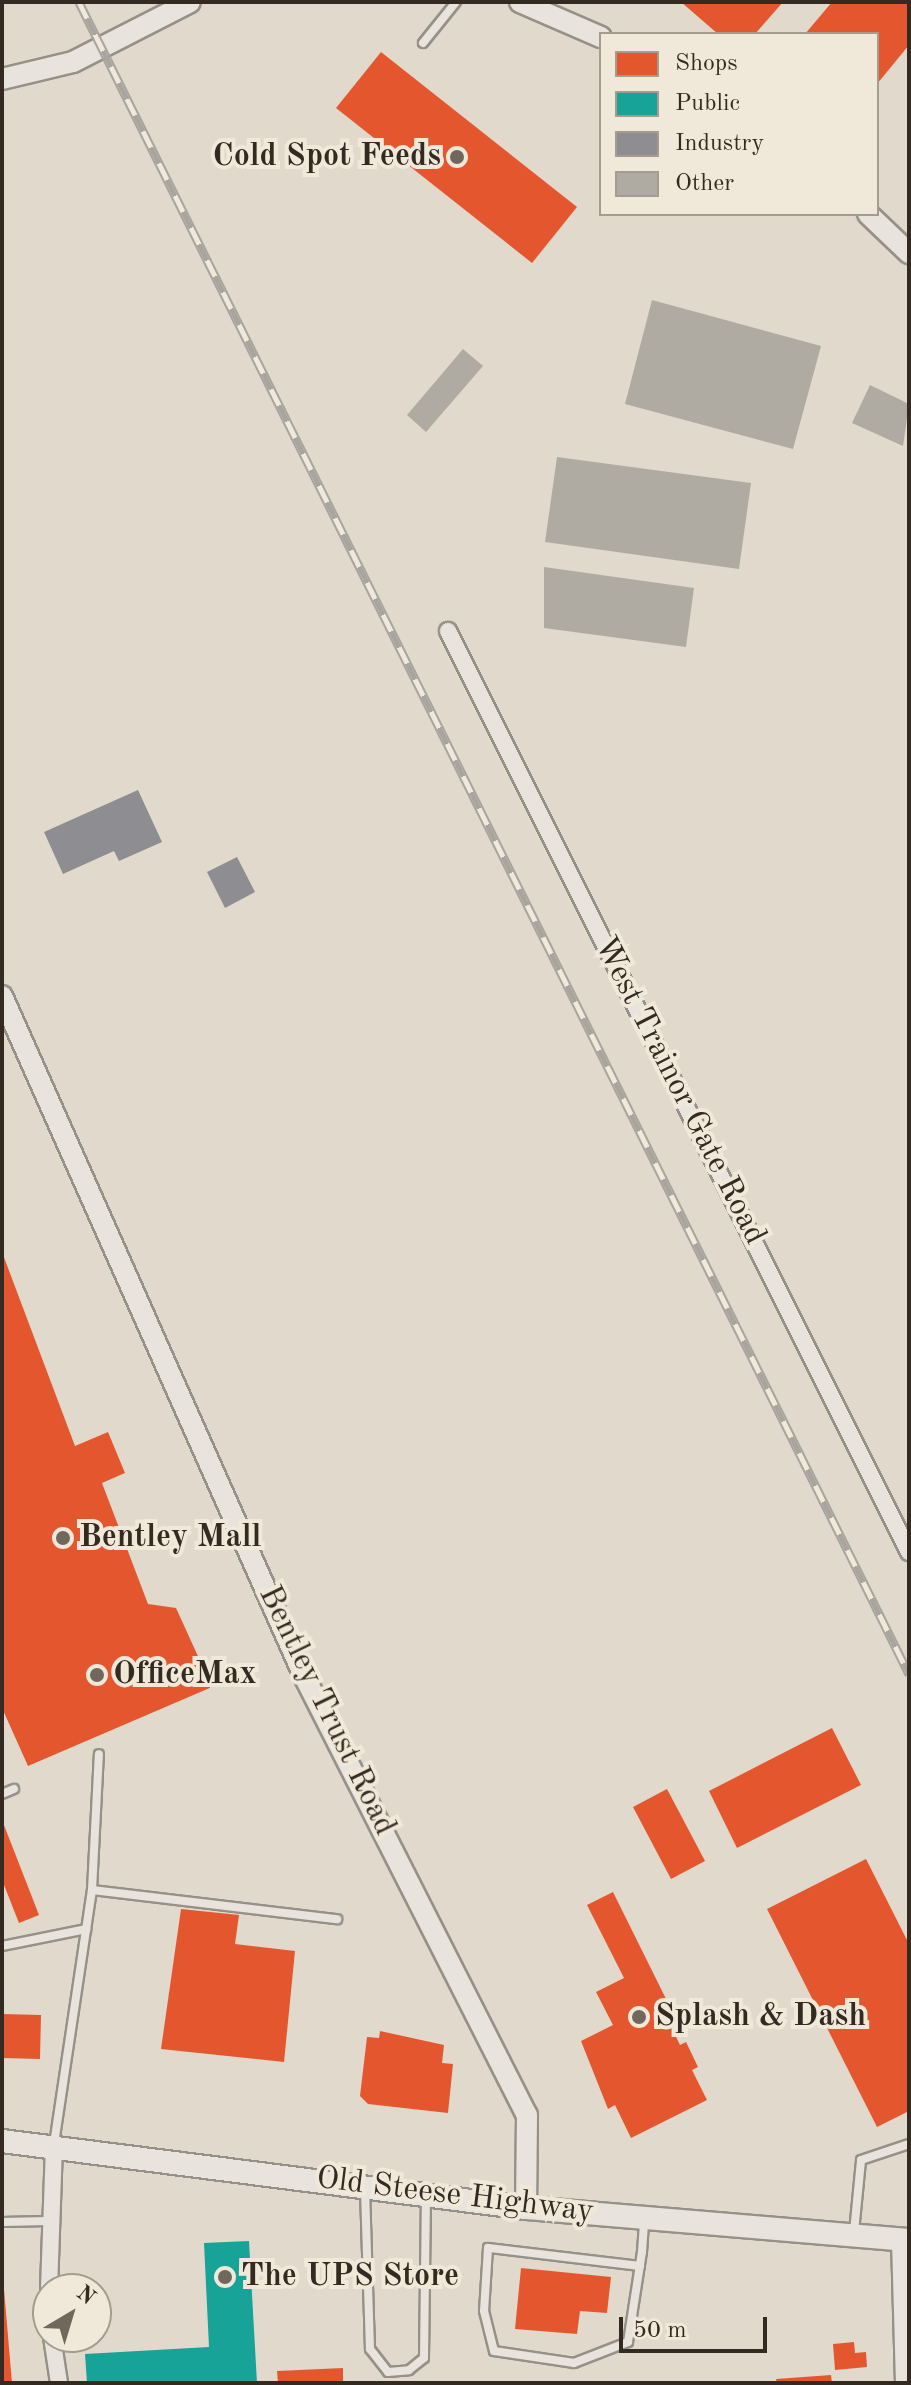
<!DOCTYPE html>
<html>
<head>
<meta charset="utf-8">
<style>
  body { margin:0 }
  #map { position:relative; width:911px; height:2385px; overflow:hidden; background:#e0d9cc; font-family:"Old Standard TT",serif }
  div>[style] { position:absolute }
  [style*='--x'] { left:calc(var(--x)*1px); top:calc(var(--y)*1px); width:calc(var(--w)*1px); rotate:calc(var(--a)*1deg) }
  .shops>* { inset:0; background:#e4572e }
  .public>* { inset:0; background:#17a398 }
  .industry>* { inset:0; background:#8d8d92 }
  .building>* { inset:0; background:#b0aba2 }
  .roads { filter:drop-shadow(2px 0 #969188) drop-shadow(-2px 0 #969188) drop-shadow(0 2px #969188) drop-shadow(0 -2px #969188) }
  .service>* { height:8px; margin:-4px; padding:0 4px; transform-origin:4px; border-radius:4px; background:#e8e4dd }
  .minor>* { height:16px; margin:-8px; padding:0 8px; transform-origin:8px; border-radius:8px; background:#e8e4dd }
  .tertiary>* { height:20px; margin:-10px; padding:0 10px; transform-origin:10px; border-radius:10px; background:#e8e4dd }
  .secondary>* { height:22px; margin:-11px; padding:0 11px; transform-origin:11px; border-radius:11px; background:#e8e4dd }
  .rail>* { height:9px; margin-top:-4.5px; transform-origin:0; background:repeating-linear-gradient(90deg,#f0e8d9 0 18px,#a8a49e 0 36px); box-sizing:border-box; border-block:2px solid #a8a49e }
  .dots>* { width:22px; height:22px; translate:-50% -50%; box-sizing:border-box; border:4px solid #f0e8d9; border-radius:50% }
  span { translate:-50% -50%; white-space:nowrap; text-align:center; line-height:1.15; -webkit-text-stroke:8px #f0e8d9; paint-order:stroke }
  .poi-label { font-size:32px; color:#342a21; font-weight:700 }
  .right { translate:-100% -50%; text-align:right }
  .left { translate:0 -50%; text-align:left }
  .street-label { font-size:32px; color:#342a21 }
  .frame { position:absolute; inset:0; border:4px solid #342a21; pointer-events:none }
  .legend { position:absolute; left:599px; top:32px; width:280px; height:184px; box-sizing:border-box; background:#f0e8d9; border:2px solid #a59c8f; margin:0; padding:10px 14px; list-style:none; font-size:24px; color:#342a21 }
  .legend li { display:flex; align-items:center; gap:16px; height:40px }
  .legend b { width:40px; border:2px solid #a59c8f }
  .north { position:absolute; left:32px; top:2273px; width:80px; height:80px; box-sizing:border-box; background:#f0e8d9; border:2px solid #a59c8f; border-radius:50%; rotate:38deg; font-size:22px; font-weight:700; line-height:32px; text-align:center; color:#342a21 }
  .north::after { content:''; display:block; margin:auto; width:28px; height:36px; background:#70675d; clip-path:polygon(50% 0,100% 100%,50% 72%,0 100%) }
  .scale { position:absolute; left:619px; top:2317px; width:148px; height:36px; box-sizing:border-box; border:4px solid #342a21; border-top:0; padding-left:10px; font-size:24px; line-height:28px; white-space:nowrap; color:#342a21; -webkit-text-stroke:6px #f0e8d9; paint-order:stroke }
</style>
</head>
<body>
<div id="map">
  <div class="shops">
    <i style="clip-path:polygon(681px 2px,783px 2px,755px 34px,718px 34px)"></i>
    <i style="clip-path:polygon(832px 2px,909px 2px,909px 45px,877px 84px,877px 34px,805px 34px)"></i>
    <i style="clip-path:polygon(381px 52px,577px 207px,532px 263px,336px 108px)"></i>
    <i style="clip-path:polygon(2px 1252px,75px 1446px,108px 1432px,125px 1473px,102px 1483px,148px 1604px,176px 1608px,212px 1687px,28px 1766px,2px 1708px)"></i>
    <i style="clip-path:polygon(832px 1728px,861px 1785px,737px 1848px,709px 1791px)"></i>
    <i style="clip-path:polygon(667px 1789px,705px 1861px,671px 1879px,633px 1807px)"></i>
    <i style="clip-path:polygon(2px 1820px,39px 1915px,19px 1923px,2px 1880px)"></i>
    <i style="clip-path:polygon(866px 1859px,909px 1944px,909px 2111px,877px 2127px,767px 1909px)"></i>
    <i style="clip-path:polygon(613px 1892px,674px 2015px,667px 2018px,680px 2045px,686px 2042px,698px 2067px,692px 2070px,707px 2100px,631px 2138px,615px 2105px,608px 2109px,581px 2041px,613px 2025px,596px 1992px,624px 1978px,587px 1905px)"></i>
    <i style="clip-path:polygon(181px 1909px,239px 1915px,235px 1944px,295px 1951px,284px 2062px,161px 2049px)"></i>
    <i style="clip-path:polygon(2px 2014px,41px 2015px,40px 2059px,2px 2058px)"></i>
    <i style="clip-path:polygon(380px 2031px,444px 2045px,442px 2063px,453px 2064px,448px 2113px,368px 2104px,360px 2096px,367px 2037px,379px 2038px)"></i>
    <i style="clip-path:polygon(521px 2268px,611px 2277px,607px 2313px,580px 2311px,577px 2334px,515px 2329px)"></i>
    <i style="clip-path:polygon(4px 2289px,12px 2383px,2px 2383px)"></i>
    <i style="clip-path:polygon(854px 2342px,855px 2353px,866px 2352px,867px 2367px,835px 2370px,833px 2344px)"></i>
    <i style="clip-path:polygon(343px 2368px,343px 2383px,278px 2383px,277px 2371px)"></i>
    <i style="clip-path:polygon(831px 2375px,832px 2383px,777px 2383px,776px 2379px)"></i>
  </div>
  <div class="public">
    <i style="clip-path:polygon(249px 2241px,257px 2383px,87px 2383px,85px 2354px,209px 2347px,204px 2243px)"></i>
  </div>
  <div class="industry">
    <i style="clip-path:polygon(138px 790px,162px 842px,119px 861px,114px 851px,63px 874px,44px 832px)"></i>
    <i style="clip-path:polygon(237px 857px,255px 892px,225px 908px,207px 872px)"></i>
  </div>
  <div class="building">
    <i style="clip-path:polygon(652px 300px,821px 346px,793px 449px,625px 404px)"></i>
    <i style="clip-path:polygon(463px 349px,483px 366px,426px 432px,407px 415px)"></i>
    <i style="clip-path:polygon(870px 385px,909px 404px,903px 446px,852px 423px)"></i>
    <i style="clip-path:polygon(557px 457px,751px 483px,739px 569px,545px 542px)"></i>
    <i style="clip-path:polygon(544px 567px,694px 588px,686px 647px,544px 628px)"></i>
  </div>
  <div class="roads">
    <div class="service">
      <i style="--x:423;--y:43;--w:53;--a:-51.2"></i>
      <i style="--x:2;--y:1794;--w:13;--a:-23"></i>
      <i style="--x:92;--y:1890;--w:247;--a:6.8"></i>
      <i style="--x:2;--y:1946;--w:86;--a:-11.4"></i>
      <i style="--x:54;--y:2144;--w:257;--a:-81.5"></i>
      <i style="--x:92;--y:1890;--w:136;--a:-87.1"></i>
      <i style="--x:365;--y:2190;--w:159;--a:88.2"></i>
      <i style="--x:370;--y:2349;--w:29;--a:52"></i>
      <i style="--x:388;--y:2372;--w:21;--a:-5"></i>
      <i style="--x:409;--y:2370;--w:19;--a:-39"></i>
      <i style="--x:424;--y:2358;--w:162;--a:-89.3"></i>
      <i style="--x:2;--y:2222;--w:46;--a:-1.2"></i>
      <i style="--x:854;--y:2232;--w:72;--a:-84.4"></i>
      <i style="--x:861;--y:2160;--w:51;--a:-18.4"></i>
      <i style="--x:640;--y:2266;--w:153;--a:-173.2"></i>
      <i style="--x:488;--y:2248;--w:63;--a:93.6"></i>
      <i style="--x:484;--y:2311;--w:41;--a:76"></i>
      <i style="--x:494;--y:2351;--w:81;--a:8.5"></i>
      <i style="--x:574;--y:2363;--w:58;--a:-21.3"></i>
      <i style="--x:628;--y:2342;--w:91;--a:-81.2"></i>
      <i style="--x:642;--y:2252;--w:32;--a:-86"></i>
    </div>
    <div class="minor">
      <i style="--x:448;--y:631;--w:1030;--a:63.41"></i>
      <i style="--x:900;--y:2240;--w:143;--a:88.4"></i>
      <i style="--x:49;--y:2289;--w:140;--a:-88"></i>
      <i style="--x:52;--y:2337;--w:47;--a:81.3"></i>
    </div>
    <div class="tertiary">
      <i style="--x:520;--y:2;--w:88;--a:23.4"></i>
      <i style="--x:2;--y:79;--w:73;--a:-13.5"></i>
      <i style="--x:73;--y:62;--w:131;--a:-27.1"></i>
      <i style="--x:868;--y:214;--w:57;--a:43.6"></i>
      <i style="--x:2;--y:996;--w:746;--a:66.05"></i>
      <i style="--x:305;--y:1678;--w:490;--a:63.1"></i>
      <i style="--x:527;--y:2115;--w:93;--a:90.6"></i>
    </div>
    <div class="secondary">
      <i style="--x:2;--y:2141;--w:528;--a:7.29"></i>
      <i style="--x:526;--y:2208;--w:384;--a:4.8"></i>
    </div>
  </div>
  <div class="rail">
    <i style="--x:79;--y:2;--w:1867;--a:63.6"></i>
  </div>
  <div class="dots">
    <i style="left:457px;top:157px;background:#70675d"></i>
    <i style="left:63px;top:1538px;background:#70675d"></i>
    <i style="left:97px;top:1675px;background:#70675d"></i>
    <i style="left:639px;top:2017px;background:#70675d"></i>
    <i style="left:225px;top:2277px;background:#70675d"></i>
  </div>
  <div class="poi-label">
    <span class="right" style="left:441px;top:157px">Cold Spot Feeds</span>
    <span class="left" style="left:79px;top:1538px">Bentley Mall</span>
    <span class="left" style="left:113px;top:1675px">OfficeMax</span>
    <span class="left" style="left:655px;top:2017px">Splash &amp; Dash</span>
    <span class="left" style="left:241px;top:2277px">The UPS Store</span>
  </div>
  <div class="street-label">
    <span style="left:679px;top:1091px;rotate:63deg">West Trainor Gate Road</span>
    <span style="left:326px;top:1711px;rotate:64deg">Bentley Trust Road</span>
    <span style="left:455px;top:2196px;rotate:7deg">Old Steese Highway</span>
  </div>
  <div class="frame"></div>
  <ul class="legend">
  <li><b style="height:22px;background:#e4572e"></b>Shops</li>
  <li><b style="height:22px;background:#17a398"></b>Public</li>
  <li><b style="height:22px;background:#8d8d92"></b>Industry</li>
  <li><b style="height:22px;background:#b0aba2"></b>Other</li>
  </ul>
  <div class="north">N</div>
  <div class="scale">50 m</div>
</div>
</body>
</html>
